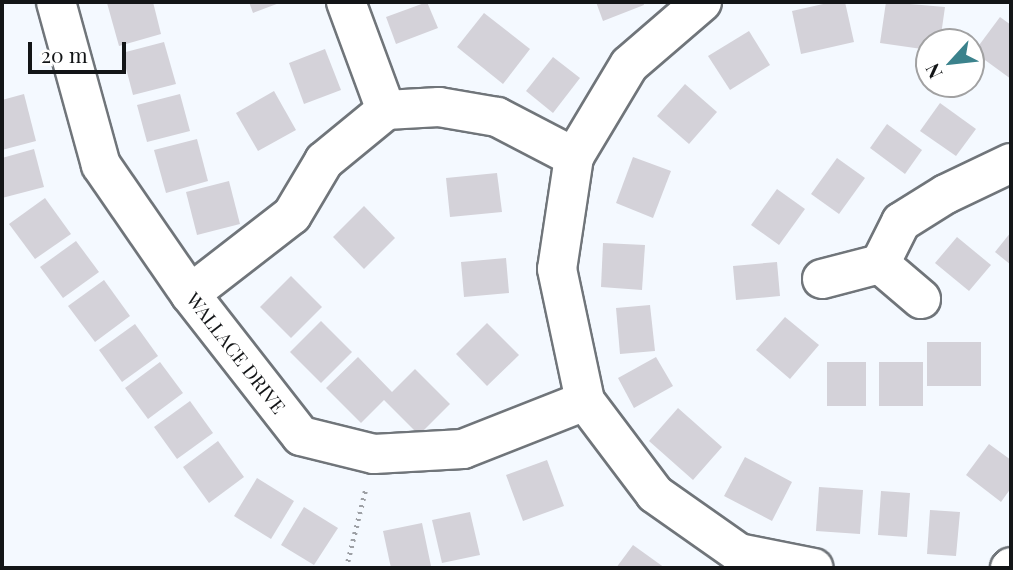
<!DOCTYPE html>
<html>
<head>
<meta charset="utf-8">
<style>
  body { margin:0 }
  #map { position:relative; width:1013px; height:570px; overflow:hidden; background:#f4f9ff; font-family:"Playfair Display",serif }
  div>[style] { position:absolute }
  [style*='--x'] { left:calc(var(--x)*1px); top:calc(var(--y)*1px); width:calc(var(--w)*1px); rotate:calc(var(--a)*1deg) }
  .building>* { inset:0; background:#d4d2d9 }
  .path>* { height:4.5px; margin-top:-2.25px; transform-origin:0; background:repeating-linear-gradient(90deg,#9da0a5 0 2px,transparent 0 7px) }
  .roads { filter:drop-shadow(2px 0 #70757a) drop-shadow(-2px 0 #70757a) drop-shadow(0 2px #70757a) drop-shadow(0 -2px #70757a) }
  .minor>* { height:38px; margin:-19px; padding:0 19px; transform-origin:19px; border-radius:19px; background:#fff }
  span { translate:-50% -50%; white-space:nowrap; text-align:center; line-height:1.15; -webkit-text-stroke:5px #fff; paint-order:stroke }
  .street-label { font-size:19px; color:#131517 }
  .frame { position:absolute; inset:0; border:4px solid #131517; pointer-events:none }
  .north { position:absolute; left:915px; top:28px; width:70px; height:70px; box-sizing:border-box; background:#fff; border:2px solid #a1a1a2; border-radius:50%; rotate:243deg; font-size:19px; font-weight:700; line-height:28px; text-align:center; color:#131517 }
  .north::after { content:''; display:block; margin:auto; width:24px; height:32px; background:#3b828c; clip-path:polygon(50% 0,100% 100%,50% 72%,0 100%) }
  .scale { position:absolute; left:28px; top:42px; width:98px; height:32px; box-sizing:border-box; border:4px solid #131517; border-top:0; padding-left:9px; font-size:21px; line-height:24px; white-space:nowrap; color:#131517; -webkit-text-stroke:5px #fff; paint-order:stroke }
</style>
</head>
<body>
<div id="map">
  <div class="building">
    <i style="clip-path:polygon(153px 2px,161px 34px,119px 46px,107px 3px)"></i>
    <i style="clip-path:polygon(249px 2px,282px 2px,253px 13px)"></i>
    <i style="clip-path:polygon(427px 2px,438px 28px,396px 44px,386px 17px)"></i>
    <i style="clip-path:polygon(596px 2px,643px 2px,644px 5px,603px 21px)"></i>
    <i style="clip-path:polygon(832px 2px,845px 2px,854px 42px,801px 54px,792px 11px)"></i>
    <i style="clip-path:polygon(886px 2px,945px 7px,940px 42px,929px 42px,929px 50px,880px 43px)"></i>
    <i style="clip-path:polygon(484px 13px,530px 49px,503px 84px,457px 47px)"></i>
    <i style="clip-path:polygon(1000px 17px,1011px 25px,1011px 79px,974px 52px)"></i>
    <i style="clip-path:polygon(749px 31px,770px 65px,730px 90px,708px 56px)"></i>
    <i style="clip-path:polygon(164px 42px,176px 84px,133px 95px,122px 53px)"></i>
    <i style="clip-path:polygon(325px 49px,341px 90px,304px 104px,289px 63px)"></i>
    <i style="clip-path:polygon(553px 57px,580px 78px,553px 113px,526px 91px)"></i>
    <i style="clip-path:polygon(685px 84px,717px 112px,689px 144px,657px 116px)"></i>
    <i style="clip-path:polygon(274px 91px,296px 130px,258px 151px,236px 113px)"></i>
    <i style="clip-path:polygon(24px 94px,36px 141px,2px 150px,2px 100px)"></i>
    <i style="clip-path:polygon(180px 94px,190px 131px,147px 142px,137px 105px)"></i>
    <i style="clip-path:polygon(940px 103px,976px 129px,956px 156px,920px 131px)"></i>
    <i style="clip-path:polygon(887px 124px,922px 150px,905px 174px,870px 148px)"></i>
    <i style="clip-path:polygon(197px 139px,208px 181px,166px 193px,154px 150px)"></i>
    <i style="clip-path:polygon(34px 149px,44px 187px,2px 198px,2px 158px)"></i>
    <i style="clip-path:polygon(633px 157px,671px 171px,653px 218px,616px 203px)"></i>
    <i style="clip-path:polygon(837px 158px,865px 178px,839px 214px,811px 194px)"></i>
    <i style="clip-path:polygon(497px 173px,502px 212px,450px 217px,446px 178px)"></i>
    <i style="clip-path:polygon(229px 181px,240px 224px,197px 235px,186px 192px)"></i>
    <i style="clip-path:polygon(777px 189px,805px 209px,779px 245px,751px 225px)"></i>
    <i style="clip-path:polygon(45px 198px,71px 234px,35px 259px,9px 224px)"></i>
    <i style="clip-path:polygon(364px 206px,395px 238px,364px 269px,333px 237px)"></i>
    <i style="clip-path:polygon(1011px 232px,1011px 265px,995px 252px)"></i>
    <i style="clip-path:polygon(957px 237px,991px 265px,969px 291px,935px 263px)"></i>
    <i style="clip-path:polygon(76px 241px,99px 272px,63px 298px,40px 267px)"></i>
    <i style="clip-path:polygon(603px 243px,645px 245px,642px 290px,601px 287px)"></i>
    <i style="clip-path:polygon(506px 258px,509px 293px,464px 297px,461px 262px)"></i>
    <i style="clip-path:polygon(777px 262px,780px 296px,736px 300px,733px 266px)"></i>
    <i style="clip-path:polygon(291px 276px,322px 307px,291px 338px,260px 307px)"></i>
    <i style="clip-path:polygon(104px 280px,130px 316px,95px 342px,68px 306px)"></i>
    <i style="clip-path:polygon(650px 305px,655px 351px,620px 354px,616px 308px)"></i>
    <i style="clip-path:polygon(785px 317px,819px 345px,790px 379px,756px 350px)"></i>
    <i style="clip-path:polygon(321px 321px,352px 352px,321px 383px,290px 352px)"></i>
    <i style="clip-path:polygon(487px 323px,519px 355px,487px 386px,456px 354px)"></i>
    <i style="clip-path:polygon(135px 324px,158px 356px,122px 382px,99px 350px)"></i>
    <i style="clip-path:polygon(927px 342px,981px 342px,981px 386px,927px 386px)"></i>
    <i style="clip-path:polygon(358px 357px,392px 392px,415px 369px,450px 404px,419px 435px,384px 400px,361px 423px,326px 388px)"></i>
    <i style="clip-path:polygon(656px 357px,673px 386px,634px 408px,618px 378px)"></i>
    <i style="clip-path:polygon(160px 362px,183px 393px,148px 419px,125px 388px)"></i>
    <i style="clip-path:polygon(827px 362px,866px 362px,866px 406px,827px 406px)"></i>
    <i style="clip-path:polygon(879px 362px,923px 362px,923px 406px,879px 406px)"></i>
    <i style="clip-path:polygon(190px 401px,213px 433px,177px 459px,154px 427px)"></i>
    <i style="clip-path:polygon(678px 408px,722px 447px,693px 480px,649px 441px)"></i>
    <i style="clip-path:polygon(218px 441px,244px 477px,209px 503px,183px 467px)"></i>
    <i style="clip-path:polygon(989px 444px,1011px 460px,1011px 488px,1001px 502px,966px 475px)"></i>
    <i style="clip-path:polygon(745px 457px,792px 482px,772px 521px,724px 496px)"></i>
    <i style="clip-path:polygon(547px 460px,564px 506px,523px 521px,506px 475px)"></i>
    <i style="clip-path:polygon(257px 478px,294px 501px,271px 539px,234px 516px)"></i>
    <i style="clip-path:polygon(819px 487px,863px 490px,860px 534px,816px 531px)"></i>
    <i style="clip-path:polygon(881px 491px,910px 493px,907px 537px,878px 535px)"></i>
    <i style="clip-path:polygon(304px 507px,338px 528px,314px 565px,281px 545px)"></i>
    <i style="clip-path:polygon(930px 510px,960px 512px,956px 556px,927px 554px)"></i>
    <i style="clip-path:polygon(470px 512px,480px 555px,442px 563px,432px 520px)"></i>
    <i style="clip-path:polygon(422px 523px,431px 566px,391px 568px,383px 531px)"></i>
    <i style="clip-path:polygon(633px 545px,665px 568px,616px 568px)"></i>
  </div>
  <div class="path">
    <i style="--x:346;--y:568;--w:83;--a:-76.1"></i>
  </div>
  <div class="roads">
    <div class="minor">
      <i style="--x:56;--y:2;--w:169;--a:74.6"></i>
      <i style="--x:101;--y:165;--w:157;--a:55.4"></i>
      <i style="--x:190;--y:294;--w:180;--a:52"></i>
      <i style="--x:301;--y:436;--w:75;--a:13.9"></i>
      <i style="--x:374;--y:454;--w:89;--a:-3.2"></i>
      <i style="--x:463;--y:449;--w:131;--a:-21.5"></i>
      <i style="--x:346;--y:2;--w:115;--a:69.7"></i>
      <i style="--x:702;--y:2;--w:96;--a:139.2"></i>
      <i style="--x:629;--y:65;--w:107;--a:120.9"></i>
      <i style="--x:574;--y:157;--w:113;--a:98.6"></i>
      <i style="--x:557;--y:269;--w:135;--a:78"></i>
      <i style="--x:585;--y:401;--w:116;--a:53"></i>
      <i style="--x:655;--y:494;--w:103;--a:35.1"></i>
      <i style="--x:739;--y:553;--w:76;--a:11.3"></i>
      <i style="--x:880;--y:264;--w:47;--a:-63.4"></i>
      <i style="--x:901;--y:222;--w:53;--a:-31.9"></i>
      <i style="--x:946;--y:194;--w:72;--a:-25.5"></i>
      <i style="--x:822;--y:279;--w:60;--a:-14.5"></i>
      <i style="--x:880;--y:264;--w:54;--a:40.5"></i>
      <i style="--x:190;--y:294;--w:129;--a:-37.8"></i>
      <i style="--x:292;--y:215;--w:63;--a:-59.3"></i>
      <i style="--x:324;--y:161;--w:80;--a:-39.4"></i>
      <i style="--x:386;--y:110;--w:53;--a:-3.2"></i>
      <i style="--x:439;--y:107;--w:59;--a:9.8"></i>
      <i style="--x:497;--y:117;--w:87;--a:27.5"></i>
      <i style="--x:1010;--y:568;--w:1;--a:-45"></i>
    </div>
  </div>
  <div class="street-label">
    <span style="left:236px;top:353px;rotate:52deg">WALLACE DRIVE</span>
  </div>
  <div class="frame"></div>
  <div class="north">N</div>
  <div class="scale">20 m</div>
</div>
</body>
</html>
